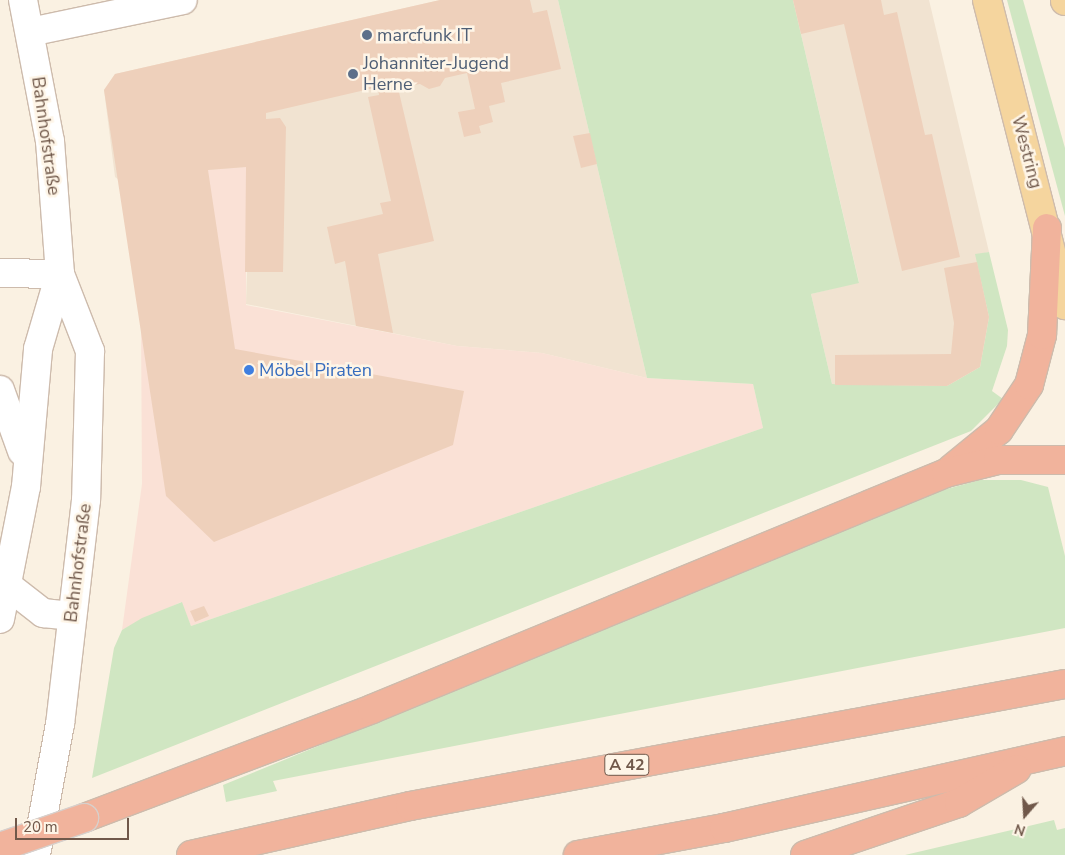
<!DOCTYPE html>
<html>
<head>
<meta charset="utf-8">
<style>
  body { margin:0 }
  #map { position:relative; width:1065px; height:855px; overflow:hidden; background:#faf1e2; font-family:"Nunito Sans",sans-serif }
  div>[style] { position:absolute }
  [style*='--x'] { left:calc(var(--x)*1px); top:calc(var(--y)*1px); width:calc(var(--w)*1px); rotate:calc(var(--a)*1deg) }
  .residential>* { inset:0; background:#f1e3d1 }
  .commercial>* { inset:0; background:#fae1d6 }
  .green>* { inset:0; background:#d0e6c2 }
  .building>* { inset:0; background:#eed0bb }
  .roads { filter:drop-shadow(1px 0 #cdbbac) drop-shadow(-1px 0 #cdbbac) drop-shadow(0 1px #cdbbac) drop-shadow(0 -1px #cdbbac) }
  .minor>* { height:28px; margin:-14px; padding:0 14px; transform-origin:14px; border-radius:14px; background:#fff }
  .major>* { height:28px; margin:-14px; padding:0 14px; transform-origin:14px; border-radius:14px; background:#f5d59e }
  .highway>* { height:28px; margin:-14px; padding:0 14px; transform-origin:14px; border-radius:14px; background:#f1b39c }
  .bridges { filter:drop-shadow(1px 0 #d7d0cc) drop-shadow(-1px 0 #d7d0cc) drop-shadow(0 1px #d7d0cc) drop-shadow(0 -1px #d7d0cc) }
  .highway-bridge>* { height:28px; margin:-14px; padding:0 14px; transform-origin:14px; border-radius:14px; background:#f1b39c }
  .dots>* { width:14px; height:14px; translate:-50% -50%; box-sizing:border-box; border:2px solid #fef5e7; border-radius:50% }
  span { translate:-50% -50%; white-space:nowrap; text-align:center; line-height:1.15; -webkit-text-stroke:5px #fef5e7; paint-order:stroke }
  .shield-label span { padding:1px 4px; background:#fef5e7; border:1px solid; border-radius:4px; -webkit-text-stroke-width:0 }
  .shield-label { font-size:16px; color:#70584a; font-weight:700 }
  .service-label { font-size:18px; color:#4e5e75 }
  .left { translate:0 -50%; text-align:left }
  .street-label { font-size:18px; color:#70584a }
  .shop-label { font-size:18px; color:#366cbe }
  .north { position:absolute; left:1000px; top:790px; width:50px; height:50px; -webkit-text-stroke:4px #fef5e7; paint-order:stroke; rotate:199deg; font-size:14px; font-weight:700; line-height:20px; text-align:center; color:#70584a }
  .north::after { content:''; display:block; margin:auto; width:18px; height:22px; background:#70584a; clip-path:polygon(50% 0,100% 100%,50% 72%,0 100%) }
  .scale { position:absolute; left:15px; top:818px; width:114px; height:22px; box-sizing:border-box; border:2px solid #70584a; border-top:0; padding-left:6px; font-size:15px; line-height:18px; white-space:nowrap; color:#70584a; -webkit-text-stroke:4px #fef5e7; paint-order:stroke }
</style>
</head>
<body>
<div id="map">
  <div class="residential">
    <i style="clip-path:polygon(440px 0,558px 0,647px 378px,542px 353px,457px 346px,246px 304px,247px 272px,115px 177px,104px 90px,115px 74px)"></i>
    <i style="clip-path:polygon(793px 0,929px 0,989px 252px,976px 255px,989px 317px,980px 367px,947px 386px,832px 384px,811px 294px,859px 282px)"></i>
  </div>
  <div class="commercial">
    <i style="clip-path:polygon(246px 167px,246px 305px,457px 346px,542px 353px,647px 378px,753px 384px,763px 428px,191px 626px,181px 602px,122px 630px,142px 484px,141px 324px,208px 170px)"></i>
  </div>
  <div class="green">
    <i style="clip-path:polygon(558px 0,793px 0,859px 283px,811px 294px,832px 384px,947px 386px,980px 367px,989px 317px,975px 254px,989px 252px,1008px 330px,1007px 346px,992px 391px,1003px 399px,971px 431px,92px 778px,114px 648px,122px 630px,142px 618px,182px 602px,191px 626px,763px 428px,753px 384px,647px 378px)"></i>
    <i style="clip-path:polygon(1007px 0,1023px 0,1065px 148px,1065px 216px)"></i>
    <i style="clip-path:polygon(980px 480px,1021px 480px,1048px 487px,1065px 556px,1065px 628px,273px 781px,277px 791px,226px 802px,223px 785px,943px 490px)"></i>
    <i style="clip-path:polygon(1054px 820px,1057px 830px,1065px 828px,1065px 855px,905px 855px)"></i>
  </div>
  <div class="building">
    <i style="clip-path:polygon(440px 0,530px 0,533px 13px,547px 10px,561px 69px,501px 83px,505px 102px,489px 106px,493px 122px,479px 126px,481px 133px,464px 137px,458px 112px,475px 109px,467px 73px,445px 78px,440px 86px,429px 89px,420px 84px,398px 88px,434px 241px,378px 254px,393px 333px,356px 326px,345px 261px,335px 264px,327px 227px,383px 214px,380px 203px,391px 201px,368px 97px,379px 95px,378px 87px,266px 113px,266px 119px,280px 118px,286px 127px,283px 272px,245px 272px,246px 167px,208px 170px,235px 349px,464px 391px,453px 445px,214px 542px,166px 496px,104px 90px,115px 74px)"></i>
    <i style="clip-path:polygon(793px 0,881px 0,884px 15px,897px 12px,925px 135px,932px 134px,960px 257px,902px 271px,844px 24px,801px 34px)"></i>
    <i style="clip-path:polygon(590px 133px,597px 164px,581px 168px,573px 136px)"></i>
    <i style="clip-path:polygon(977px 262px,989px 317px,980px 367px,947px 386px,835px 385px,835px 355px,951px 354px,954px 323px,944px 268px)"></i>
    <i style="clip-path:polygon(204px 606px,209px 616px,195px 622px,190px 611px)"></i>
  </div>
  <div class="roads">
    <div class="minor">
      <i style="--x:23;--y:0;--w:144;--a:79.2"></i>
      <i style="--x:50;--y:141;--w:133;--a:85.7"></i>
      <i style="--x:60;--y:274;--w:83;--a:68.7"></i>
      <i style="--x:90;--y:351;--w:149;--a:91.5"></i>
      <i style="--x:86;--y:500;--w:226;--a:96.6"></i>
      <i style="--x:60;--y:724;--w:133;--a:100.4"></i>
      <i style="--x:30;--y:32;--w:156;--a:-11.8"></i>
      <i style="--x:0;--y:273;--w:60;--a:1"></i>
      <i style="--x:0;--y:390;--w:65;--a:70.2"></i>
      <i style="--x:7;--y:585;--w:46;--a:37.9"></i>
      <i style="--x:43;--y:613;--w:28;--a:6"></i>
      <i style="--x:0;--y:619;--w:135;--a:-78.9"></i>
      <i style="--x:26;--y:487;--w:139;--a:-85"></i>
      <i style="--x:38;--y:349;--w:78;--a:-73.7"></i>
    </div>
    <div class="major">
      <i style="--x:987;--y:0;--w:315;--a:75.7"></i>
      <i style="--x:1065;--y:0;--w:1;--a:90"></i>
    </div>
    <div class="highway">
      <i style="--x:951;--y:469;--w:62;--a:-39.1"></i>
      <i style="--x:999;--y:430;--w:54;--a:-56.3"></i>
      <i style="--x:1029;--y:385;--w:52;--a:-75.4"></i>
      <i style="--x:1042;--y:335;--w:107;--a:-87.3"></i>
      <i style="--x:84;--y:818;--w:308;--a:-20.7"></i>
      <i style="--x:372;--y:709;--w:621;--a:-22.35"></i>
      <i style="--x:946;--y:473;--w:54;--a:-14"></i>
      <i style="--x:998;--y:460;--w:67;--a:0"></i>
      <i style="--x:191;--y:855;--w:224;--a:-12.6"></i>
      <i style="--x:410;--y:806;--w:666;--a:-10.55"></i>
      <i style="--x:578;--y:855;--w:148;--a:-10.5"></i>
      <i style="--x:724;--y:828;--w:350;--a:-12.7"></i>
      <i style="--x:805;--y:855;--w:163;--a:-18.7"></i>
      <i style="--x:959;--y:803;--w:67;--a:-30.4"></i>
    </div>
  </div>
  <div class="bridges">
    <div class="highway-bridge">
      <i style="--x:0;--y:847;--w:89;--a:-19"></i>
    </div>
  </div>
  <div class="dots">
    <i style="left:367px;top:35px;background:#5c6f8a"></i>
    <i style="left:353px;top:74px;background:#5c6f8a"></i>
    <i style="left:249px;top:370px;background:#3f7fe0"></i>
  </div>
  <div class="shield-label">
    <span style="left:627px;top:765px">A 42</span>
  </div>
  <div class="service-label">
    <span class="left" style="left:377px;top:35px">marcfunk IT</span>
    <span class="left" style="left:363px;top:74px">Johanniter-Jugend<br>Herne</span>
  </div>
  <div class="street-label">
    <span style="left:46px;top:136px;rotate:82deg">Bahnhofstraße</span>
    <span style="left:1027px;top:152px;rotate:75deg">Westring</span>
    <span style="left:78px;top:563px;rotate:-83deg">Bahnhofstraße</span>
  </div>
  <div class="shop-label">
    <span class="left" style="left:259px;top:370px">Möbel Piraten</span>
  </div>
  <div class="north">N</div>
  <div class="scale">20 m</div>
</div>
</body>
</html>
